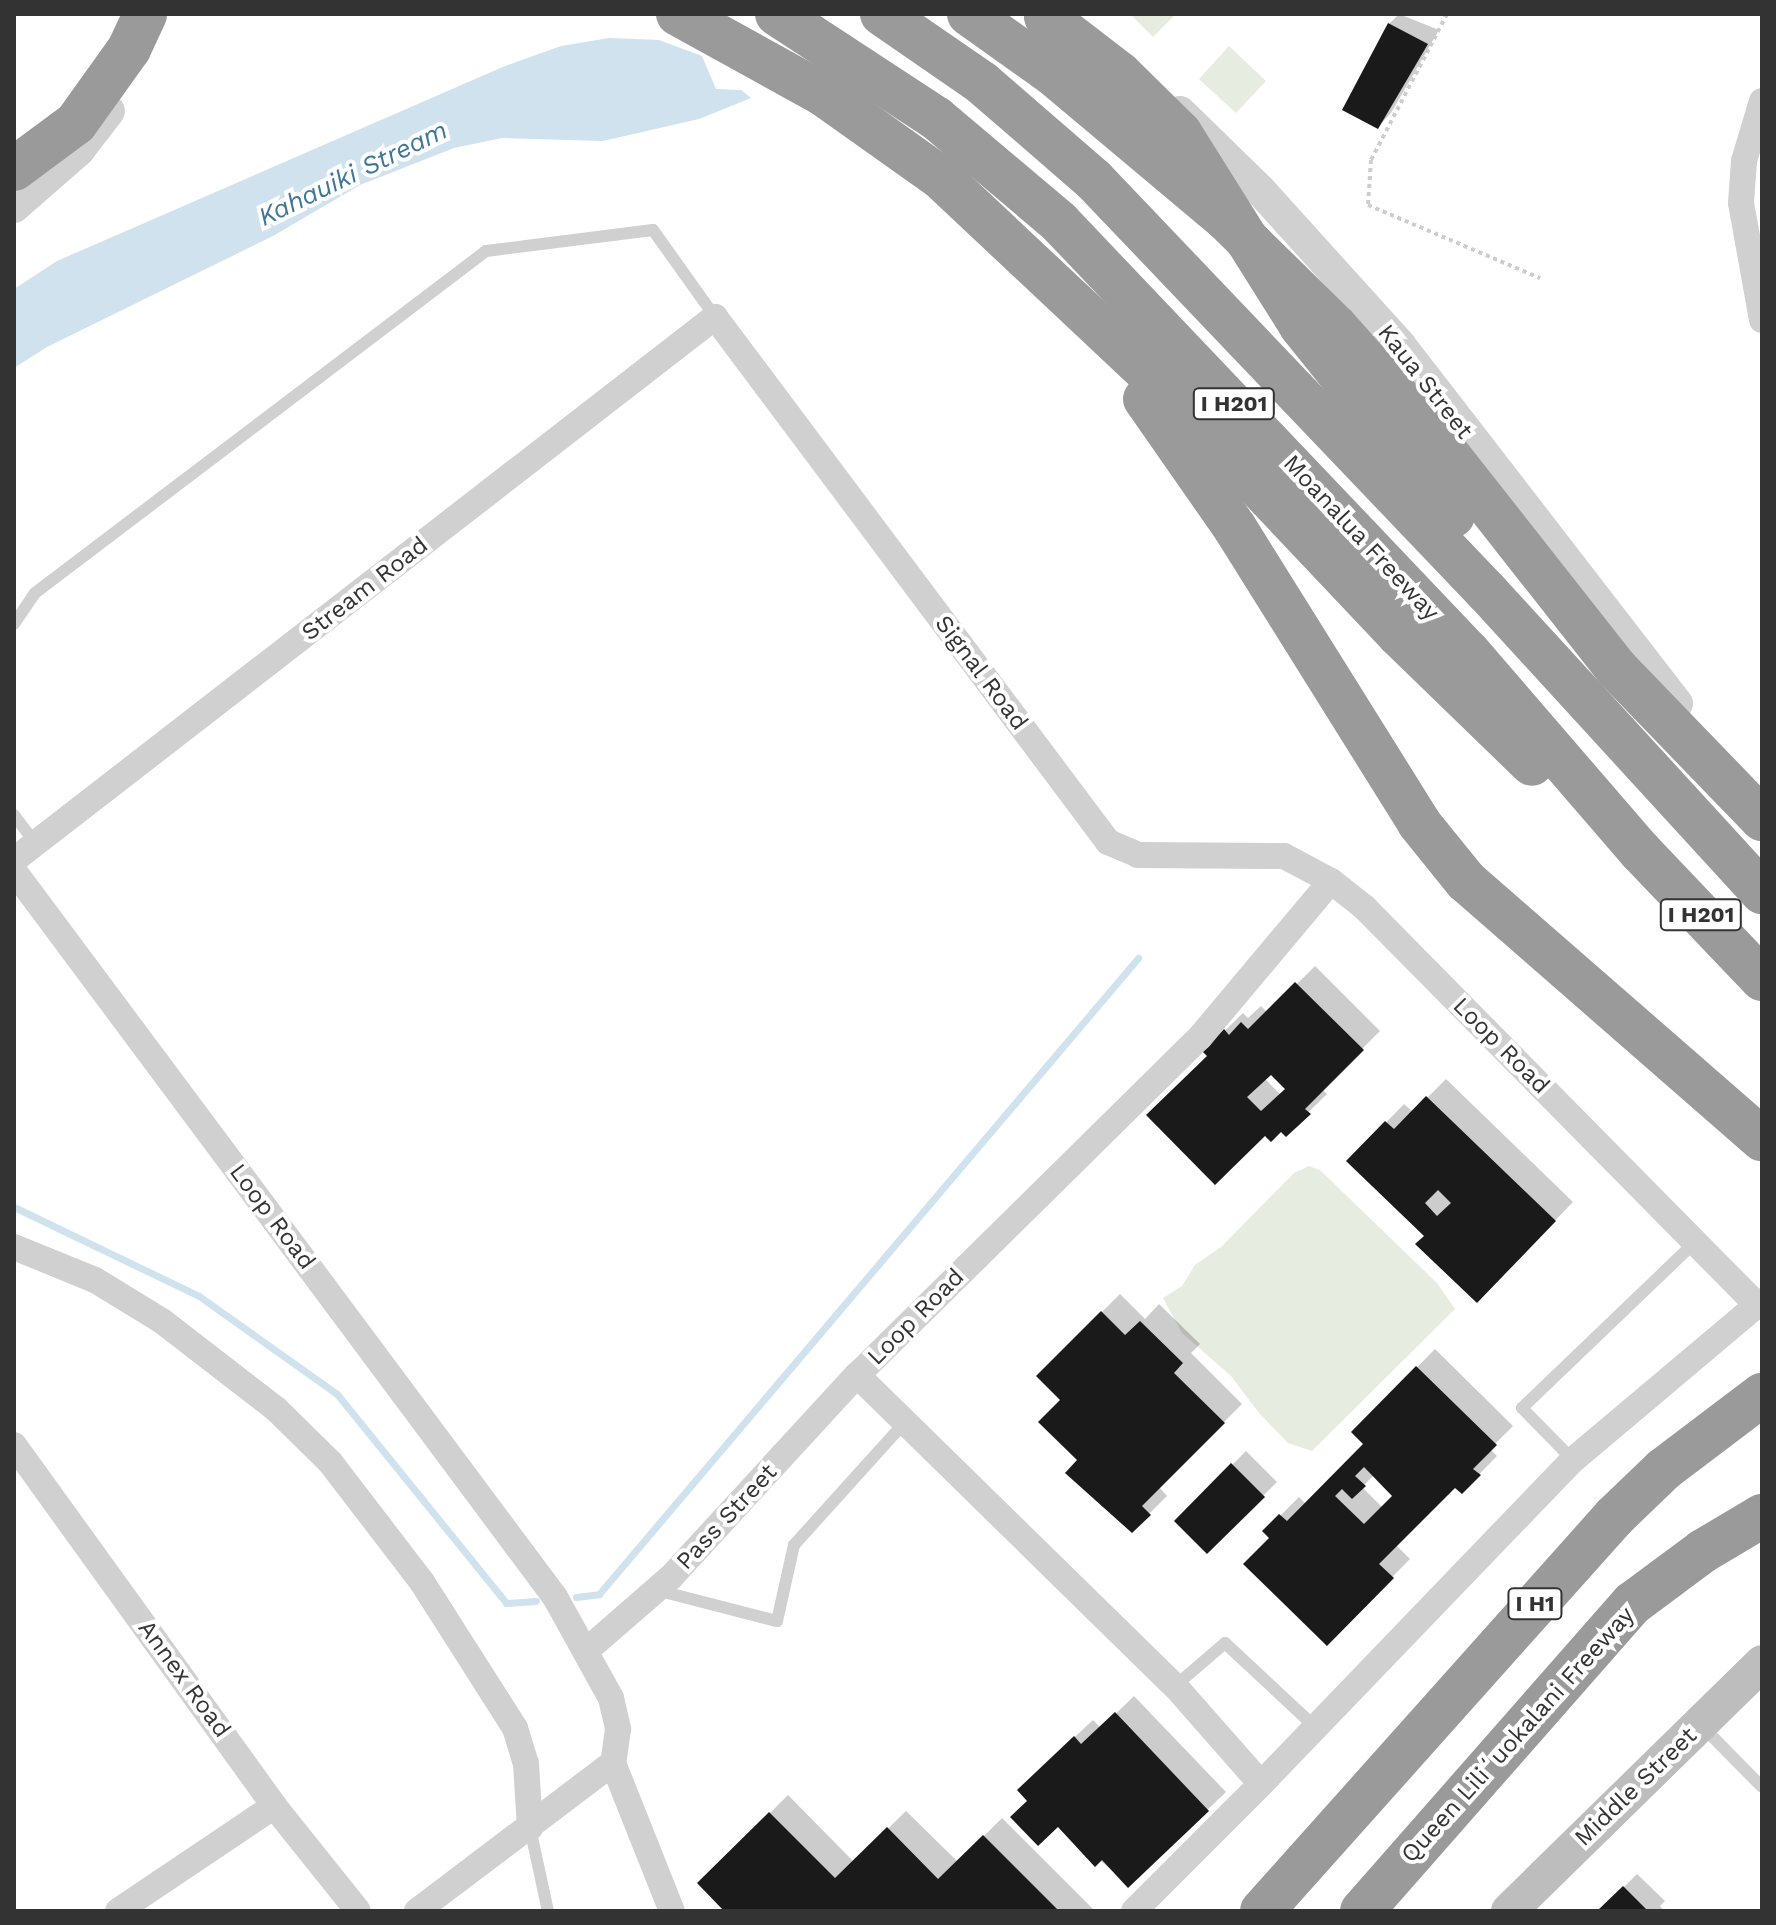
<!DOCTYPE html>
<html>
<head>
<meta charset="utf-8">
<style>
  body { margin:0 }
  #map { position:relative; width:1776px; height:1925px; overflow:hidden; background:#fff; font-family:"Work Sans",sans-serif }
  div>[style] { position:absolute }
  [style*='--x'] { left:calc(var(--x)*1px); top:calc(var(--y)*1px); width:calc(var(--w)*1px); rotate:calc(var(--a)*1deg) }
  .green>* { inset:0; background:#e6ecdf }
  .water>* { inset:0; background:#cfe2ee }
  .shadow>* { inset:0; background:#0003 }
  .stream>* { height:7px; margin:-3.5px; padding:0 3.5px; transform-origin:3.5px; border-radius:3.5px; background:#cfe2ee }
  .building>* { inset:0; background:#1a1a1a }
  .path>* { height:4px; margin-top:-2px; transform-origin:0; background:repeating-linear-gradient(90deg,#cdcdcd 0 4px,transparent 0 8px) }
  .service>* { height:12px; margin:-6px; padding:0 6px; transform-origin:6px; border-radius:6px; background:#d0d0d0 }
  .minor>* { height:26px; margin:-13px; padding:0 13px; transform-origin:13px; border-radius:13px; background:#d0d0d0 }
  .tertiary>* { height:32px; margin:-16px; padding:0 16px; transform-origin:16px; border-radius:16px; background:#d0d0d0 }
  .secondary>* { height:36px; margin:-18px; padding:0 18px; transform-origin:18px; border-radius:18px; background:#bdbdbd }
  .motorway>* { height:44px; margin:-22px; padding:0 22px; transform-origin:22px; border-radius:22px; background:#9a9a9a }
  .motorway-bridge>* { height:44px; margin:-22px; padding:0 22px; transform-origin:22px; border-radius:22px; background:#9a9a9a }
  span { translate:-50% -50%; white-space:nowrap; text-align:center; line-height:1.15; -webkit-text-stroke:8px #fff; paint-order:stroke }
  .shield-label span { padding:2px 6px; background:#fff; border:2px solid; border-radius:6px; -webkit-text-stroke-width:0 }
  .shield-label { font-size:22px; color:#333; font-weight:700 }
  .street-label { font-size:24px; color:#333 }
  .water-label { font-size:26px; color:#3f7597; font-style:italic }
  .frame { position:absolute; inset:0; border:16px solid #333; pointer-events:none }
</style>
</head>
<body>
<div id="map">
  <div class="green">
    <i style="clip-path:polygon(1130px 14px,1176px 14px,1153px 37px)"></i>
    <i style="clip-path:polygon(1229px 46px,1266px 81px,1236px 113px,1199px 79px)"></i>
    <i style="clip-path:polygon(1309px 1166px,1320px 1170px,1437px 1283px,1455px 1309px,1312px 1451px,1288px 1443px,1259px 1413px,1231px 1376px,1182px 1333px,1163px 1298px,1182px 1286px,1195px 1265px,1221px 1247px,1294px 1173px)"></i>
  </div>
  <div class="water">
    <i style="clip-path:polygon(609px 38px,659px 40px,702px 56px,716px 89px,741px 90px,751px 98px,699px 119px,603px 141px,502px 138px,454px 148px,360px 185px,273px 236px,47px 347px,14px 368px,14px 289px,57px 261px,505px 66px,561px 46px)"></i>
  </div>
  <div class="shadow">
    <i style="clip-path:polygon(1399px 14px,1439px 30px,1391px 113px,1378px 127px,1389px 24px)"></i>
    <i style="clip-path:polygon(evenodd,1315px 966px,1380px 1031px,1322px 1089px,1327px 1094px,1286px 1134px,1281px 1129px,1271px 1139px,1204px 1051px,1243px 1013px,1248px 1018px,1261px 1006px,1268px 1013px,1315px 966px,1271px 1072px,1287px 1088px,1281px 1095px,1264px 1078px,1271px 1072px)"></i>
    <i style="clip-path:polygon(1446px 1079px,1573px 1202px,1477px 1301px,1427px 1235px,1349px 1161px,1404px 1104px,1413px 1112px)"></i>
    <i style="clip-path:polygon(1120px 1294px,1145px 1319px,1159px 1304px,1200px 1344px,1191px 1353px,1242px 1404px,1159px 1487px,1167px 1496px,1132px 1531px,1080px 1460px,1063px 1400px,1038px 1376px)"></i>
    <i style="clip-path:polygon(evenodd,1435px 1349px,1513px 1426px,1490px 1449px,1497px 1456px,1462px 1492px,1455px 1485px,1396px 1545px,1410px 1559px,1327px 1643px,1265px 1531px,1299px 1497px,1306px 1504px,1366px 1444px,1354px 1432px,1435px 1349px,1374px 1475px,1395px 1496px,1383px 1508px,1362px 1487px,1374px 1475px)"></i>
    <i style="clip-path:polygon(1246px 1451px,1277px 1482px,1207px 1552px,1176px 1521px)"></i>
    <i style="clip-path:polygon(1134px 1696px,1226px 1792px,1129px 1885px,1030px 1801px,1037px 1772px,1093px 1720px,1101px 1728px)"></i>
    <i style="clip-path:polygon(788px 1795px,854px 1862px,906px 1811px,958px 1862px,1002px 1818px,1094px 1910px,725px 1911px,700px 1883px)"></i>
    <i style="clip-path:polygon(1637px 1874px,1665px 1901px,1660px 1906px,1664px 1911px,1600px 1911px)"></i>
  </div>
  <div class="stream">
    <i style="--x:14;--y:1207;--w:205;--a:25.7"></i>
    <i style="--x:199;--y:1296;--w:169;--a:35.4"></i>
    <i style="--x:337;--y:1394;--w:269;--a:51"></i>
    <i style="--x:506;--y:1603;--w:30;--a:-4"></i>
    <i style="--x:576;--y:1597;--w:23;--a:-7"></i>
    <i style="--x:599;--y:1594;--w:834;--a:-49.72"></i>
  </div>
  <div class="building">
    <i style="clip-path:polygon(1388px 23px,1428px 44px,1378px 129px,1342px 110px)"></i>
    <i style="clip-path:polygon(evenodd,1295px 982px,1364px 1050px,1305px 1109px,1311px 1114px,1286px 1137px,1281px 1132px,1271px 1142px,1265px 1136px,1215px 1185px,1146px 1115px,1207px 1056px,1202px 1051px,1224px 1029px,1229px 1035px,1241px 1022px,1248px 1029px,1295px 982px,1271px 1075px,1285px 1089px,1261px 1111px,1247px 1097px,1271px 1075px)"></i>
    <i style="clip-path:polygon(evenodd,1426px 1096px,1556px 1221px,1477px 1303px,1415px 1244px,1424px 1236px,1346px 1161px,1385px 1121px,1394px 1129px,1426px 1096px,1438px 1190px,1451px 1203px,1437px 1216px,1425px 1203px,1438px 1190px)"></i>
    <i style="clip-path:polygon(1101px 1311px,1125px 1335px,1140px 1321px,1183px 1363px,1174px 1373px,1225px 1423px,1142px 1506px,1151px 1515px,1132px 1533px,1065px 1473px,1077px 1460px,1038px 1422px,1060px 1400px,1036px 1376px)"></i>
    <i style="clip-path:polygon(evenodd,1416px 1366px,1497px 1445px,1473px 1469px,1481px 1475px,1462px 1494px,1455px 1488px,1379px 1564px,1394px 1578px,1327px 1646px,1243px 1564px,1269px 1538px,1262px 1531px,1279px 1514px,1287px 1521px,1363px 1444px,1351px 1432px,1416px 1366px,1364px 1467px,1392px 1496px,1364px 1524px,1335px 1496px,1342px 1489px,1352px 1499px,1366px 1486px,1355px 1476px,1364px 1467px)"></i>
    <i style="clip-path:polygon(1231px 1463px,1265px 1497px,1207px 1554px,1174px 1521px)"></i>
    <i style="clip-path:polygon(1115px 1712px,1209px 1811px,1128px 1888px,1102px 1860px,1095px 1867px,1058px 1827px,1038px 1846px,1010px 1817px,1027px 1801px,1017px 1790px,1074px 1736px,1081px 1744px)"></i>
    <i style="clip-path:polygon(769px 1812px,835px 1878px,887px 1827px,938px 1879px,983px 1835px,1059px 1911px,724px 1911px,697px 1883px)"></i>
    <i style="clip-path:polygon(1623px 1886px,1648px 1911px,1597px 1911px)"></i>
  </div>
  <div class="path">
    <i style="--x:1447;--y:14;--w:165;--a:117.5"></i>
    <i style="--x:1371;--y:160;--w:45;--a:93.8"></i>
    <i style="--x:1368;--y:205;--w:187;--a:23"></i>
  </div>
  <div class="service">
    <i style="--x:14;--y:624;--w:37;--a:-56"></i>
    <i style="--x:35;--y:593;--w:566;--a:-37.17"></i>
    <i style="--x:486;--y:251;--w:168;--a:-7.2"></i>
    <i style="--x:653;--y:230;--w:107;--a:54.5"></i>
    <i style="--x:14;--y:815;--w:36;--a:53"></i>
    <i style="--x:1573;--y:1460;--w:73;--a:-134.4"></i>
    <i style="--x:1522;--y:1408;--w:240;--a:-43.8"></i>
    <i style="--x:656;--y:1590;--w:125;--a:14.4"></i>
    <i style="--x:777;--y:1621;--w:78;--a:-77.4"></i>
    <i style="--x:794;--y:1545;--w:166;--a:-47.9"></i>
    <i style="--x:1175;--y:1686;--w:66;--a:-40.7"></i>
    <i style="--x:1225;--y:1643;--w:125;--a:43"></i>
    <i style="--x:1703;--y:1727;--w:84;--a:45.5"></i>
    <i style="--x:530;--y:1828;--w:85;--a:77.8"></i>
  </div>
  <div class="minor">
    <i style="--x:1762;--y:101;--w:63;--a:106.7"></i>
    <i style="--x:1744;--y:161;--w:42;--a:94.1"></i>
    <i style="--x:1741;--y:203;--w:119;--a:79.8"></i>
    <i style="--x:14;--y:860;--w:887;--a:-37.76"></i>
    <i style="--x:715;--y:317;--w:656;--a:53.18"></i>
    <i style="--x:1108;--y:842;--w:33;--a:23"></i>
    <i style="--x:1138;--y:855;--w:146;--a:0.4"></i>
    <i style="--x:1284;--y:856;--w:53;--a:28"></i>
    <i style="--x:1331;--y:881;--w:42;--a:38.2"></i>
    <i style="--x:1364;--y:907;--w:559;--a:45.36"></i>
    <i style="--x:14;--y:871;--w:905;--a:53.31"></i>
    <i style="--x:555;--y:1597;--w:115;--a:61"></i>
    <i style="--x:611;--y:1698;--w:32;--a:77"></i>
    <i style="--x:618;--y:1729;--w:34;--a:98"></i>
    <i style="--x:613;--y:1763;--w:159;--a:68.3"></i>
    <i style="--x:1331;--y:881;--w:204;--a:130"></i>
    <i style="--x:1200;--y:1037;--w:482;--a:135.4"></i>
    <i style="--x:857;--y:1375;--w:445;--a:44.4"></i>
    <i style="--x:1175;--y:1686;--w:130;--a:48.7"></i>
    <i style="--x:1261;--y:1784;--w:450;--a:-46.1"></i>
    <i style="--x:1573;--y:1460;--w:247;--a:-40.1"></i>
    <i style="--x:14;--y:1247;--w:87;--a:22.2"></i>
    <i style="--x:95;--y:1280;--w:79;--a:31.5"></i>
    <i style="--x:162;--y:1321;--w:144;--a:37.7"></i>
    <i style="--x:276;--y:1409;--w:76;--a:44.5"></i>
    <i style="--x:330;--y:1462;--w:151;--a:52.5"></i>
    <i style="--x:422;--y:1582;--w:173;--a:57.5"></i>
    <i style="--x:515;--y:1728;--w:37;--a:73"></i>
    <i style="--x:526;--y:1763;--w:65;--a:86.5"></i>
    <i style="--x:14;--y:1445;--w:445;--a:54.2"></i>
    <i style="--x:274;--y:1806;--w:134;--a:51.3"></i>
    <i style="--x:587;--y:1650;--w:111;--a:-41"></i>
    <i style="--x:671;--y:1577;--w:275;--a:-47.4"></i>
    <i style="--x:118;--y:1911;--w:188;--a:-33.9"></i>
    <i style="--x:417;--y:1911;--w:246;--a:-37.1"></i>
    <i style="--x:1134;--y:1911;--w:180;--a:-45"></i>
  </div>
  <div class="tertiary">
    <i style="--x:1180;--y:112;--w:112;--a:44.3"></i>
    <i style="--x:1260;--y:190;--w:209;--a:47.9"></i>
    <i style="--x:1400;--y:345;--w:453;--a:52.3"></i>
    <i style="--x:14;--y:207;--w:86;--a:-41.2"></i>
    <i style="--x:79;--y:150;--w:49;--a:-52.4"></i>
  </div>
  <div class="secondary">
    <i style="--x:1509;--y:1911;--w:354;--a:-44.4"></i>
  </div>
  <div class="motorway">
    <i style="--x:678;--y:14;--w:166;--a:28.9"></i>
    <i style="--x:823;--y:94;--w:143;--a:35.4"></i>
    <i style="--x:940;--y:177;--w:323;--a:43.2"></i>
    <i style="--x:1175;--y:398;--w:326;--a:46.6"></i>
    <i style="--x:1399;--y:635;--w:185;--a:44.1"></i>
    <i style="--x:777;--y:14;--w:190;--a:33.2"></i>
    <i style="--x:936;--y:118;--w:161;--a:40.2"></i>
    <i style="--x:1059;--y:222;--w:595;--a:46.43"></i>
    <i style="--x:1469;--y:653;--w:262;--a:49.2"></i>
    <i style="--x:1640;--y:851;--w:177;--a:46.4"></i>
    <i style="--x:882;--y:14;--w:121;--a:34.6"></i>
    <i style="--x:982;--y:83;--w:147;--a:40.9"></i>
    <i style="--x:1093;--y:179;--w:572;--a:46.35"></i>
    <i style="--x:1488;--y:593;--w:406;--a:47.5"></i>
    <i style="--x:969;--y:14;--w:103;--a:35.5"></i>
    <i style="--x:1046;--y:17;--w:93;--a:37.6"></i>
    <i style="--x:1120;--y:74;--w:84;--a:44.5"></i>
    <i style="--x:1180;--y:133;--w:228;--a:57.9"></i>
    <i style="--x:1301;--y:326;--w:243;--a:51.3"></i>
    <i style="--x:14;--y:169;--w:77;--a:-36.6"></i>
    <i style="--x:76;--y:123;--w:91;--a:-54.4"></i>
    <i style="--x:129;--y:49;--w:38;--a:-65"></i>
    <i style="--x:1145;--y:399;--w:157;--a:55.1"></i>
    <i style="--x:1235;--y:528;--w:348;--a:58"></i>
    <i style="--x:1419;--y:823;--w:75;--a:51"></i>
    <i style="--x:1466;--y:881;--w:393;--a:41.1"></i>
    <i style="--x:1439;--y:443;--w:288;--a:51.8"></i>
    <i style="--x:1617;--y:669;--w:209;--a:46"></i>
    <i style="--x:1262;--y:1911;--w:528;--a:-48.22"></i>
    <i style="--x:1614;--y:1517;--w:69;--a:-43.8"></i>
    <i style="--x:1664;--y:1469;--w:123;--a:-37.1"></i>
    <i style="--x:1362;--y:1911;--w:410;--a:-48.7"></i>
    <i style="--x:1633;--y:1603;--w:87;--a:-36.6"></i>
    <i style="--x:1703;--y:1551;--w:69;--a:-30.7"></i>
  </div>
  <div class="motorway-bridge">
    <i style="--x:1053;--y:74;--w:226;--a:40"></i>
    <i style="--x:1226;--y:219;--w:154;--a:44.5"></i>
    <i style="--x:1336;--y:327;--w:155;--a:48.4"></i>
  </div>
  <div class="shield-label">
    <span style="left:1234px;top:404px">I H201</span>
    <span style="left:1701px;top:915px">I H201</span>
    <span style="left:1535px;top:1604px">I H1</span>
  </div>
  <div class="street-label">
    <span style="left:1425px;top:382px;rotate:52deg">Kaua Street</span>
    <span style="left:1361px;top:538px;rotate:47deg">Moanalua Freeway</span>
    <span style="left:365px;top:589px;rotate:-38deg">Stream Road</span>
    <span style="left:981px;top:673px;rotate:53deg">Signal Road</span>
    <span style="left:1501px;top:1046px;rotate:45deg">Loop Road</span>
    <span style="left:272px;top:1217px;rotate:53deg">Loop Road</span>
    <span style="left:916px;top:1317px;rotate:-45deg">Loop Road</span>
    <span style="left:727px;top:1517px;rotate:-47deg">Pass Street</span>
    <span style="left:184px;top:1679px;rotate:54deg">Annex Road</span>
    <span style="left:1518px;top:1735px;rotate:-48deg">Queen Liliʻuokalani Freeway</span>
    <span style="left:1636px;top:1787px;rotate:-44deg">Middle Street</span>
  </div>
  <div class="water-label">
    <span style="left:353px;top:174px;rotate:-26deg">Kahauiki Stream</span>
  </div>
  <div class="frame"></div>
</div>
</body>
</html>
